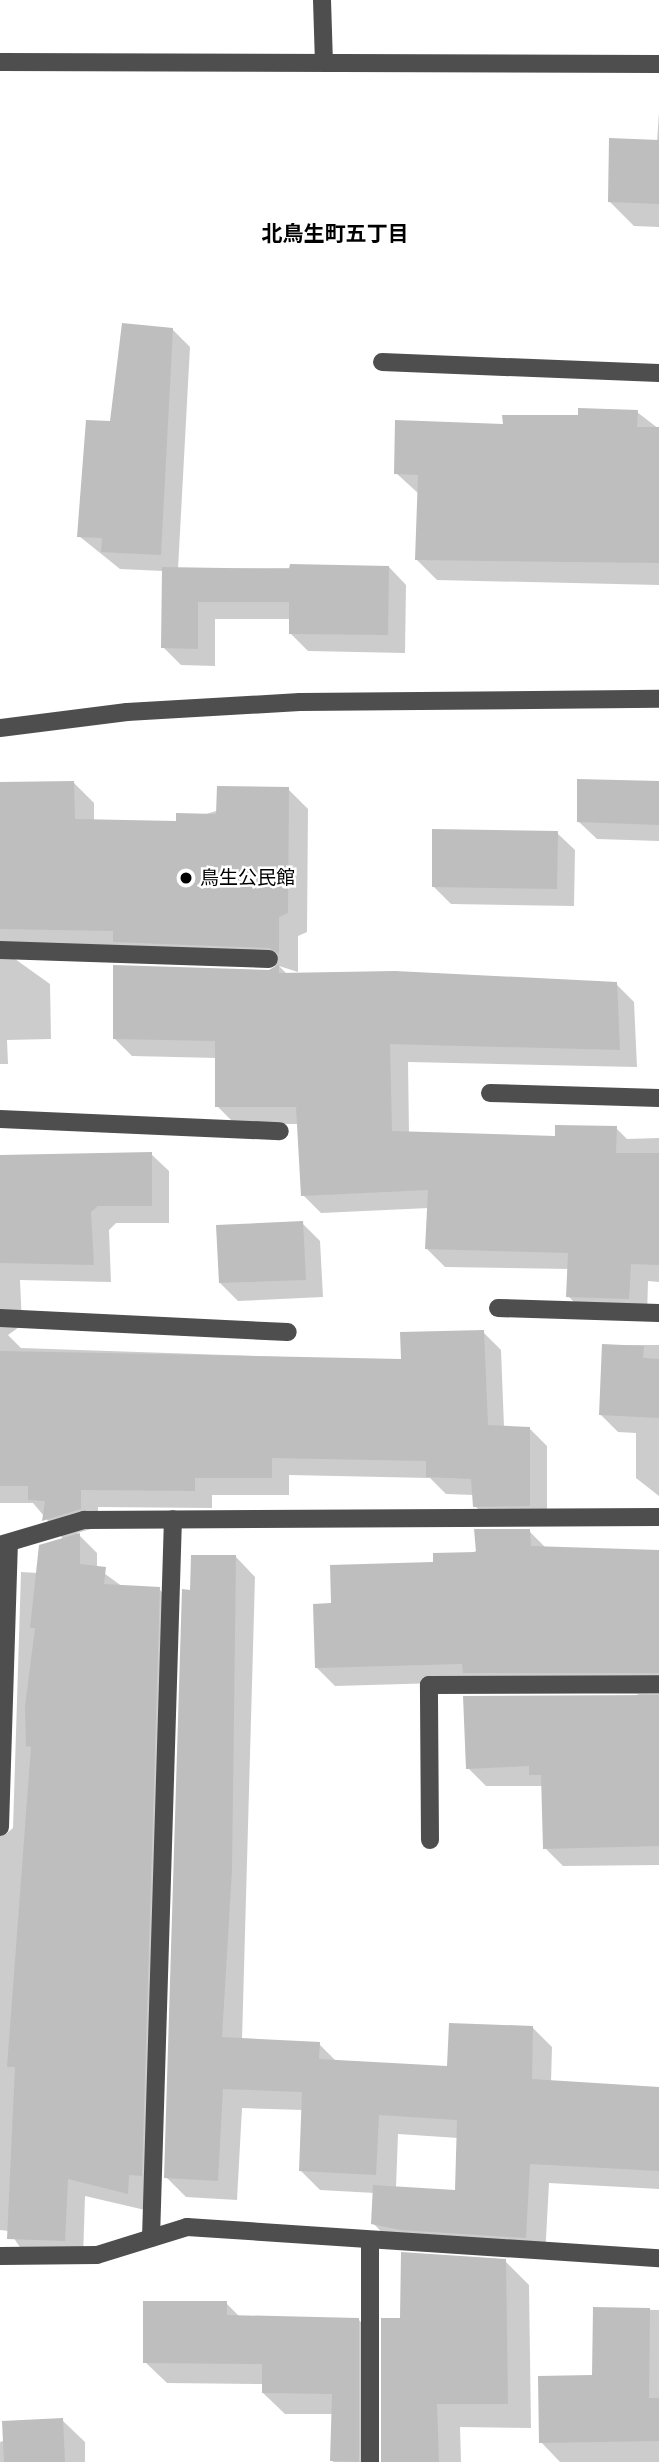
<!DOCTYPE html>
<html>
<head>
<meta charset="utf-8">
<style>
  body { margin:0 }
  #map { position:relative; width:659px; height:2462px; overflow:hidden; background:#fff; font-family:Figtree,"Noto Sans JP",sans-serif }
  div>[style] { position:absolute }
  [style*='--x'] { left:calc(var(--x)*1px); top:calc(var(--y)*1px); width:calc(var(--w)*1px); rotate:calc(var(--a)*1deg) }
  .shadow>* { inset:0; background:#0003 }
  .building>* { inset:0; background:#bebebe }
  .minor>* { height:18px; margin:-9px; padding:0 9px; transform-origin:9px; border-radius:9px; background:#4e4e4e }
  .dots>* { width:19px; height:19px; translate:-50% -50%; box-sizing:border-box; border:4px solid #fff; border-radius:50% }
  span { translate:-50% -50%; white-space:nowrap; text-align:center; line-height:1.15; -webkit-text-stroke:5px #fff; paint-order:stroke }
  .poi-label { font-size:19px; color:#000 }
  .left { translate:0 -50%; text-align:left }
  .neighbourhood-label { font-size:21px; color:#000; font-weight:700 }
</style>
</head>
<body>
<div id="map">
  <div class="shadow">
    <i style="clip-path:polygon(659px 112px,659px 227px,634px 226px,609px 201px,657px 142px)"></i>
    <i style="clip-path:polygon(172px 329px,190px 347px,178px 569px,389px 567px,406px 585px,405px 653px,308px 651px,290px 633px,291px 619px,215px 619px,215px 666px,181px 665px,163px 647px,163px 571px,120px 569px,79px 536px,111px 423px)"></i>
    <i style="clip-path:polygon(637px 412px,659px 429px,659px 585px,437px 580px,416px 559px,419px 494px,396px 473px,504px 425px)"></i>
    <i style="clip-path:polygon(74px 783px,94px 803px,94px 821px,177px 823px,288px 789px,308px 809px,307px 932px,298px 936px,298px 972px,279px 966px,287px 974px,616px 984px,634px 1002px,637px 1067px,408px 1062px,409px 1133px,556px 1138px,616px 1128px,627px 1139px,659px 1138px,659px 1282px,648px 1281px,647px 1317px,586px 1314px,568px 1296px,569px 1269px,445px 1267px,427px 1249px,429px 1208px,321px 1213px,303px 1195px,299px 1124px,235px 1124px,217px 1106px,217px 1058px,132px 1056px,114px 1038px,278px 966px,15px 959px,50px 984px,51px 1039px,7px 1040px,8px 1064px,0 1064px,0 784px)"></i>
    <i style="clip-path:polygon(659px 783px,659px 841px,597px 839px,579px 822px)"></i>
    <i style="clip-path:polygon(557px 833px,575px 850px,574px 906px,451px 904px,433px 886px)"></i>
    <i style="clip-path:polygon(151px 1154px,169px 1171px,169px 1223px,116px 1223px,109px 1230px,111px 1282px,20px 1280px,22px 1325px,8px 1335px,21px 1348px,403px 1361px,483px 1332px,501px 1350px,504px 1427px,529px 1428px,547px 1446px,547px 1523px,493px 1524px,475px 1506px,474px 1495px,446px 1494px,430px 1478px,289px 1475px,289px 1495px,212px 1495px,212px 1508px,98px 1507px,98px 1527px,77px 1533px,97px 1553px,97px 1568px,123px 1587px,159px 1589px,177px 1607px,145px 2210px,85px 2196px,83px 2258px,26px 2256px,9px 2231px,0 2230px,0 1573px,14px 1587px,6px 1834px,13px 1828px,21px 1572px,38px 1573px,64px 1540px,33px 1503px,0 1503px,0 1157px)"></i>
    <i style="clip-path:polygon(302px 1223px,320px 1241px,323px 1297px,238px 1301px,220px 1283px)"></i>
    <i style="clip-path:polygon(603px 1345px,659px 1345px,659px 1496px,636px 1478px,636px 1433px,618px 1432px,600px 1414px)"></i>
    <i style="clip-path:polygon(529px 1531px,546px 1548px,576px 1552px,659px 1551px,659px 1865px,563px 1866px,545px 1848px,543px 1786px,486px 1786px,468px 1768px,639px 1694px,482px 1691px,473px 1682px,335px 1686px,317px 1668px,333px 1605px)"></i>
    <i style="clip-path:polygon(evenodd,236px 1557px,255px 1577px,242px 2040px,319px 2044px,337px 2062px,449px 2068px,533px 2028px,552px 2047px,551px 2082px,659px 2089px,659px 2189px,549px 2183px,545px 2257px,392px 2243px,373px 2223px,375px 2193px,320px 2190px,300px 2170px,303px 2110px,242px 2108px,237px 2200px,186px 2197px,166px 2177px,192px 1591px,236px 1557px,398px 2134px,458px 2138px,457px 2192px,396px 2188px,398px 2134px)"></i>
    <i style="clip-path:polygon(505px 2261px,529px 2285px,531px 2428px,460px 2427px,461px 2462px,384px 2462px,402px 2320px)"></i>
    <i style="clip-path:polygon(226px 2303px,240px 2317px,358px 2319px,379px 2341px,379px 2462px,333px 2462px,333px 2414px,285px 2414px,263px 2393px,263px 2384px,167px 2383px,145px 2362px)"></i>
    <i style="clip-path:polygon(595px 2309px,659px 2310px,659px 2462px,560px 2462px,541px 2442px,594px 2377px)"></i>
    <i style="clip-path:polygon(62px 2420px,85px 2442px,85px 2462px,0 2462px,0 2442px)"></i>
  </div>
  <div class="building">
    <i style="clip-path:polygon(609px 138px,659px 140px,659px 204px,608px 202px)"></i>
    <i style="clip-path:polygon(122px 323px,173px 328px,161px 555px,101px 552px,102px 538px,77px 537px,86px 420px,110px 421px)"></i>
    <i style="clip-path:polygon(578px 408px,638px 410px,637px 427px,659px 427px,659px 563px,415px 560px,418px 475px,394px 474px,395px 420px,503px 424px,502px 415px,578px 415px)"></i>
    <i style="clip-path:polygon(290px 564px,389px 566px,388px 635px,289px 634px,289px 602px,198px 602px,198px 649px,161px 648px,162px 567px,289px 569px)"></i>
    <i style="clip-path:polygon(577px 779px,659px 781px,659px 825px,577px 822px)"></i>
    <i style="clip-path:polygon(74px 781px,75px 819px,176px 821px,176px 813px,216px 814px,217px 786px,289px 787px,288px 913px,279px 917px,279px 954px,269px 948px,113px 942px,113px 931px,0 929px,0 782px)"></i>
    <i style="clip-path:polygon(432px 829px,558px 831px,557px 889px,432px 887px)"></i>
    <i style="clip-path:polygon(279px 964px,279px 973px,395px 971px,617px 982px,620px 1050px,390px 1044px,392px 1131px,555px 1136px,555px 1125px,617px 1126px,616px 1153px,659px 1153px,659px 1265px,631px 1264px,629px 1299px,566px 1297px,568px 1253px,425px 1249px,428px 1190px,301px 1196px,296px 1107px,215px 1107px,215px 1041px,113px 1039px,113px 965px,269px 970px)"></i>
    <i style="clip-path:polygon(152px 1152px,152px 1206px,98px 1206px,91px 1212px,94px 1265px,0 1263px,0 1155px)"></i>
    <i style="clip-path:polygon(303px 1221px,306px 1280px,219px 1283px,216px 1225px)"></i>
    <i style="clip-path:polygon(484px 1330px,488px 1425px,530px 1427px,530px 1506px,473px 1507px,471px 1479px,426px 1477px,426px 1461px,272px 1458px,272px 1478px,195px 1478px,195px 1491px,81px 1490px,81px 1509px,42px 1521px,45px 1501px,28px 1500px,28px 1486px,0 1486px,0 1351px,401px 1359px,400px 1332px)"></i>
    <i style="clip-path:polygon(602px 1344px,644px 1346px,643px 1358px,659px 1359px,659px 1418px,599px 1415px)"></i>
    <i style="clip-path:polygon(474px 1529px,530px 1529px,531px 1546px,659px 1550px,659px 1673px,463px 1673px,462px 1664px,315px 1668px,313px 1604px,331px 1603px,330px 1565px,433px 1562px,433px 1553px,476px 1552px)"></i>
    <i style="clip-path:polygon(80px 1533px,80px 1564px,106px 1567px,104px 1584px,160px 1587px,142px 2176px,129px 2175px,128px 2194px,68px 2179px,65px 2241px,7px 2239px,15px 2067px,7px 2067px,31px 1747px,26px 1746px,25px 1706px,35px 1628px,30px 1628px,39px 1545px)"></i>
    <i style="clip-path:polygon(191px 1555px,236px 1555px,232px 1870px,222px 2037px,320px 2042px,319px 2059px,447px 2066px,449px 2023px,533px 2026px,532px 2079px,659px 2087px,659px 2171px,530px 2164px,526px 2238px,401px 2230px,371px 2224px,373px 2185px,455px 2190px,457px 2120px,379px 2115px,376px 2175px,299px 2171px,302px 2092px,223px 2089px,218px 2181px,164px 2178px,182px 1589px,190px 1590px)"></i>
    <i style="clip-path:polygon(659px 1695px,659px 1846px,543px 1849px,541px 1775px,529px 1775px,529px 1766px,466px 1769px,463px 1696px)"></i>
    <i style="clip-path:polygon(401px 2252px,506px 2259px,508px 2404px,437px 2404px,439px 2462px,381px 2462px,381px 2318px,400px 2318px)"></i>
    <i style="clip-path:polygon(143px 2301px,227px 2301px,227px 2315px,359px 2318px,359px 2462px,330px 2461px,332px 2394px,262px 2393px,262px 2364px,143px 2363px)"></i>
    <i style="clip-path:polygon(593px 2307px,650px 2308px,649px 2398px,659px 2398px,659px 2441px,539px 2443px,538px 2376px,592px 2375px)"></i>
    <i style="clip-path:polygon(63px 2418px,65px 2462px,4px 2462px,2px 2421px)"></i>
  </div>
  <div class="minor">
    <i style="--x:322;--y:0;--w:63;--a:88.2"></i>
    <i style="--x:0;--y:62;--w:659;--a:0.17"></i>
    <i style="--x:382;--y:362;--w:277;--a:2.3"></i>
    <i style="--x:0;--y:728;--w:128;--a:-7.2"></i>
    <i style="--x:127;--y:712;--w:173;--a:-3.3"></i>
    <i style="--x:300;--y:702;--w:359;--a:-0.5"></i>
    <i style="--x:0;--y:950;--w:269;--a:1.9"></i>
    <i style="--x:490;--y:1093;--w:169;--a:1.7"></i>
    <i style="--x:0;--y:1119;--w:280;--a:2.5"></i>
    <i style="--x:498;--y:1308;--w:161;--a:1.8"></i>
    <i style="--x:0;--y:1318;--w:288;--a:2.8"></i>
    <i style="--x:0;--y:1545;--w:88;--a:-16.6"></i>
    <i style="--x:84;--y:1520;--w:575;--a:-0.3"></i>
    <i style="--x:0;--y:1827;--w:282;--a:-88.2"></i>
    <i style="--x:430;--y:1840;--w:155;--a:-90.4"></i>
    <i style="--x:429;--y:1685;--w:230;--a:-0.2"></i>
    <i style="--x:151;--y:2238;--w:719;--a:-88.25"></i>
    <i style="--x:370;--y:2242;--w:220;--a:90"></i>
    <i style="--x:0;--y:2256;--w:97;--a:-0.6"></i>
    <i style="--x:97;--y:2255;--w:94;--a:-17.3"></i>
    <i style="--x:187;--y:2227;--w:473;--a:3.8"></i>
  </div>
  <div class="dots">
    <i style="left:186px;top:878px;background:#000"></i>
  </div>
  <div class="poi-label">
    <span class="left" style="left:200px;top:878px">鳥生公民館</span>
  </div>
  <div class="neighbourhood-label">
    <span style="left:335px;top:234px">北鳥生町五丁目</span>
  </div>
</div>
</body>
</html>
